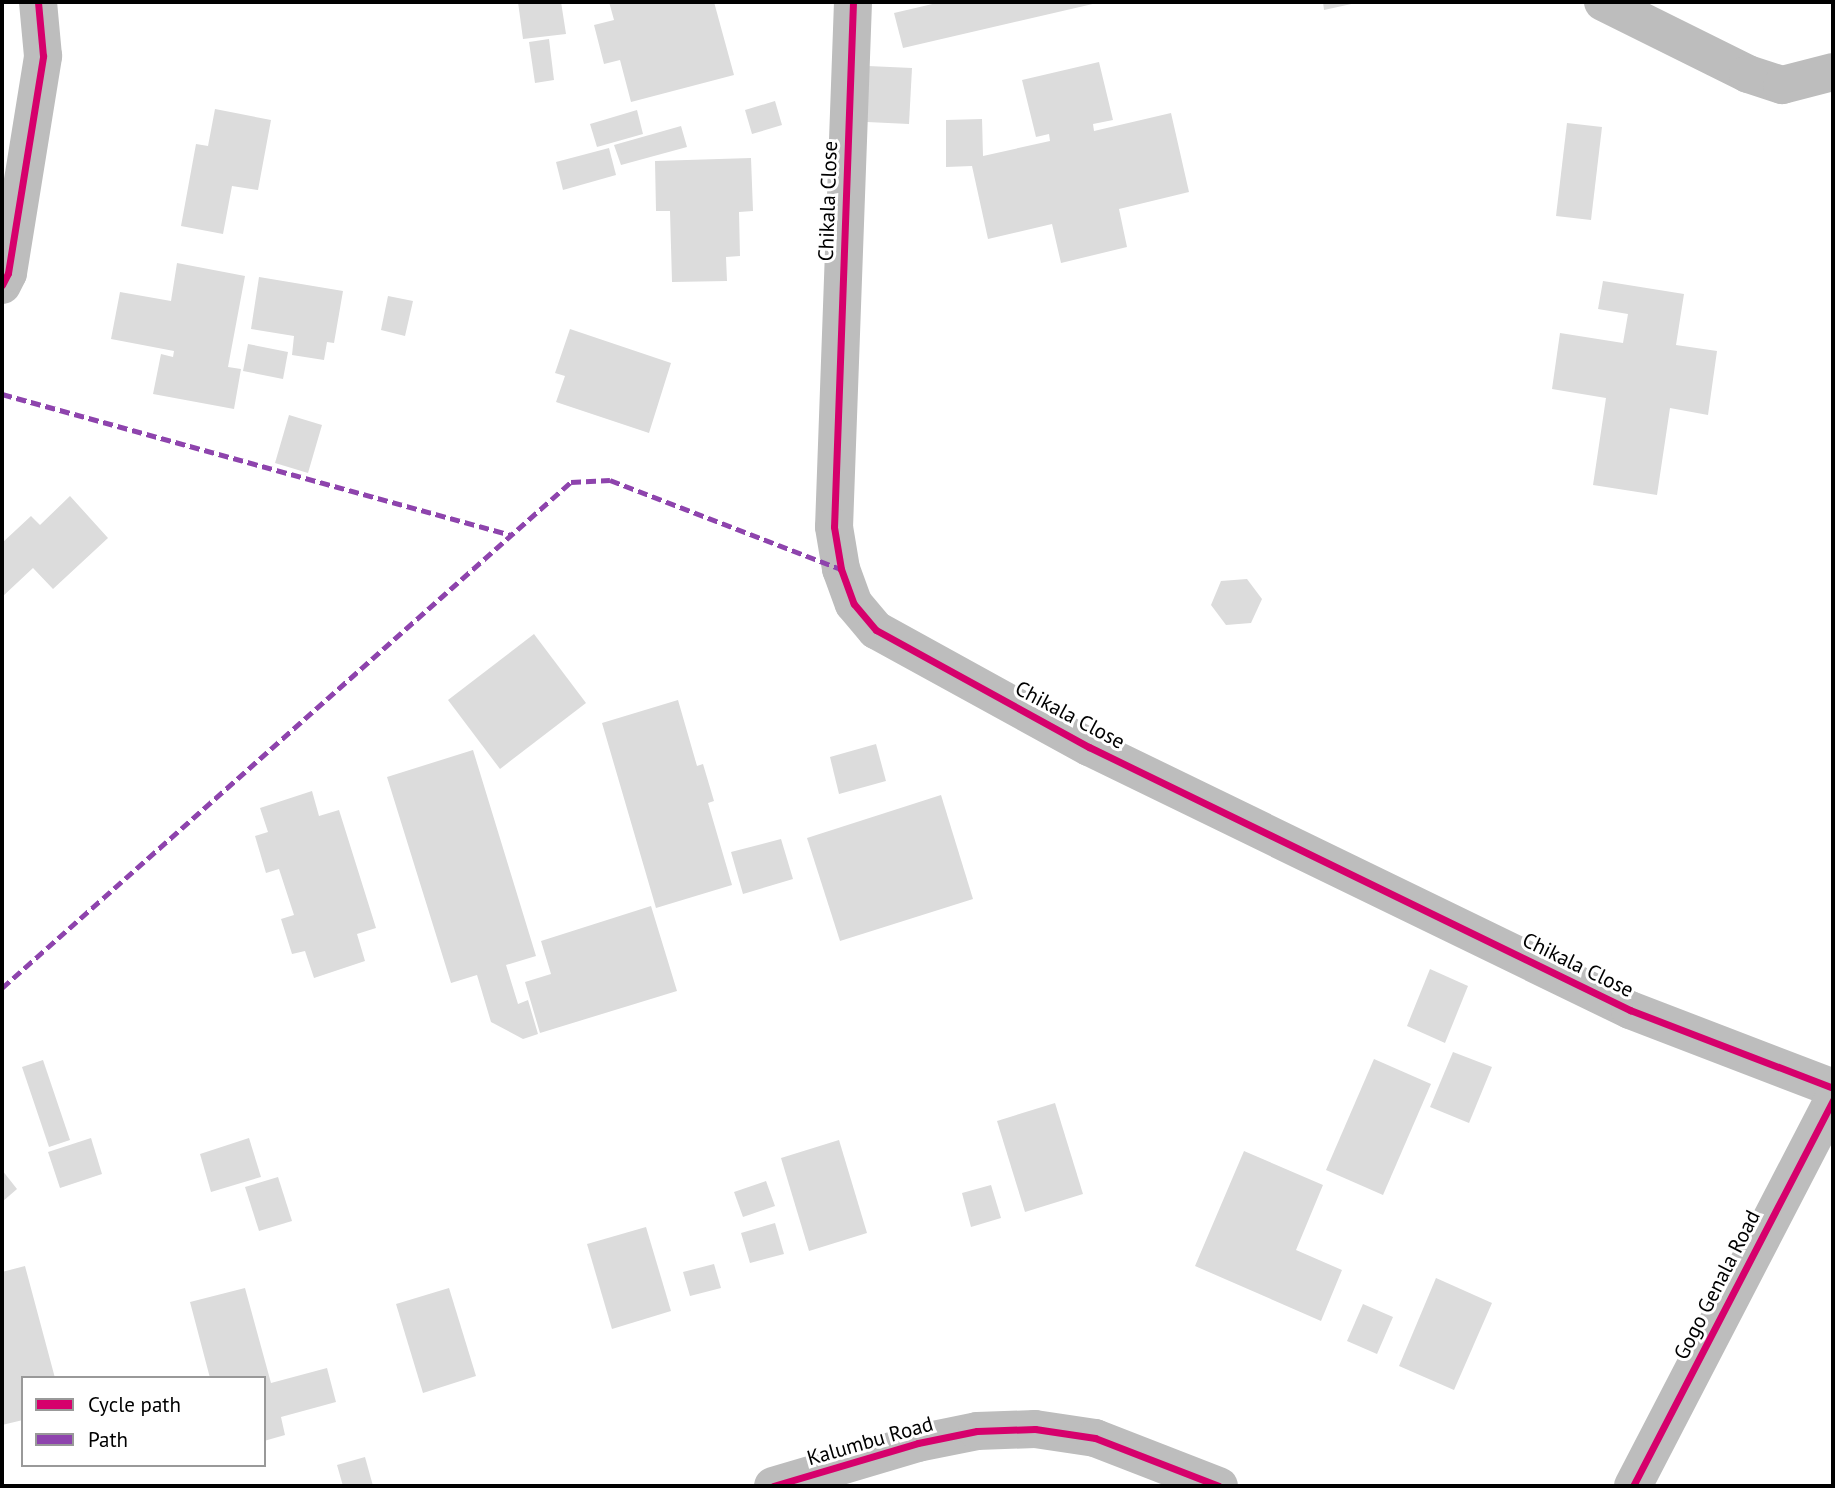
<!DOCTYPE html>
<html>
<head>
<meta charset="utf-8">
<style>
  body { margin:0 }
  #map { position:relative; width:1835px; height:1488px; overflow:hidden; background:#fff; font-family:"PT Sans",sans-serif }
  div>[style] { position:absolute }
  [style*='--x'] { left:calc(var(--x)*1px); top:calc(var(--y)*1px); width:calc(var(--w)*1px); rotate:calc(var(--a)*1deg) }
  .building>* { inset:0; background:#dcdcdc }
  .minor>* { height:38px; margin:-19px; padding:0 19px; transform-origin:19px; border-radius:19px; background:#bdbdbd }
  .quiet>* { height:5px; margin-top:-2.5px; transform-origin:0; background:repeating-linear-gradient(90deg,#8e44ad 0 10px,transparent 0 15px) }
  .cycleway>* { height:7px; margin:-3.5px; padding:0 3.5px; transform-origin:3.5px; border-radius:3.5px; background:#d6006c }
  span { translate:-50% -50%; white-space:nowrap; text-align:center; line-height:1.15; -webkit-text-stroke:6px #fff; paint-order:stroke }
  .street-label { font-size:21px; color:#000 }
  .frame { position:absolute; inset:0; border:4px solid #000; pointer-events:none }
  .legend { position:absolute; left:21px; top:1376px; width:245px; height:91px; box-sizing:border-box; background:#fff; border:2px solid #999; margin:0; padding:9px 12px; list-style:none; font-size:21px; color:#000 }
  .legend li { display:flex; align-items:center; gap:14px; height:35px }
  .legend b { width:35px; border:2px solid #999 }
</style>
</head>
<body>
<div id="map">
  <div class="building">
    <i style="clip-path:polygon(518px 2px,561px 2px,566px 34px,523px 39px)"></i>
    <i style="clip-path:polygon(609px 2px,714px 2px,734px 75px,631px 102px,620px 60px,604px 64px,594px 25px,614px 20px)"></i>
    <i style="clip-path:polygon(941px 2px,1097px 2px,1097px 3px,903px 48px,894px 13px)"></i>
    <i style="clip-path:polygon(1323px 2px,1355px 2px,1356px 3px,1324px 10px)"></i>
    <i style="clip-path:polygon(549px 39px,554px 80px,535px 83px,529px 42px)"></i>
    <i style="clip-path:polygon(1099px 62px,1113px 120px,1093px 124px,1094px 131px,1171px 113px,1189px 192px,1119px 209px,1127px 247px,1061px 263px,1052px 224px,988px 239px,972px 166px,946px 167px,946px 120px,982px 119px,983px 156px,1050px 141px,1049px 134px,1036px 137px,1022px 80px)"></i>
    <i style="clip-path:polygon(868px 66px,912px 68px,909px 124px,867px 122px)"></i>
    <i style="clip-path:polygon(775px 101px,782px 125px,752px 134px,745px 110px)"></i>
    <i style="clip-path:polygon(215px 109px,271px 120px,258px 190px,232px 186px,223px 234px,181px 226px,196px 144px,208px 146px)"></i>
    <i style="clip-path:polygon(637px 110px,643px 134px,597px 147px,590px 124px)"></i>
    <i style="clip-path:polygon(1567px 123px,1602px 127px,1591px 220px,1556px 216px)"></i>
    <i style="clip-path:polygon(681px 126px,687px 147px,621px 165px,614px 145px)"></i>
    <i style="clip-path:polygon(609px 148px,616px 175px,563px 190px,556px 162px)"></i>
    <i style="clip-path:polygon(751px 158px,753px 211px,739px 212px,740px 256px,726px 257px,727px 281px,672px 282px,670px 211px,656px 211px,655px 161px)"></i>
    <i style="clip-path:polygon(177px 263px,245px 276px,228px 367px,241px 369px,234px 409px,153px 394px,161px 354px,173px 357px,174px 351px,111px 339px,120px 292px,171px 301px)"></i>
    <i style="clip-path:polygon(259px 277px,343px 291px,334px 343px,327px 342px,324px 360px,292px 355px,294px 336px,251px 329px)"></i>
    <i style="clip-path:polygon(1603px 281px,1684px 294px,1676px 345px,1717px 351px,1708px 415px,1670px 408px,1657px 495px,1593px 485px,1606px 398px,1552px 389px,1560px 333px,1623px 343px,1628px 314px,1598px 309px)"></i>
    <i style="clip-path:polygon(388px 296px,413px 301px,405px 336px,381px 330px)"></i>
    <i style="clip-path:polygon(570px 329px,671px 363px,649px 433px,556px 402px,565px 376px,555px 373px)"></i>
    <i style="clip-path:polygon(248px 344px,288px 352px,283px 379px,243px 371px)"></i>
    <i style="clip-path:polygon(289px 415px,322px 425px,308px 473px,275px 463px)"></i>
    <i style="clip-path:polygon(70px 496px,108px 538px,53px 589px,33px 568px,2px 597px,2px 543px,31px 516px,40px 525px)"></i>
    <i style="clip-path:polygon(1247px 579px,1262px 599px,1251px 623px,1226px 625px,1211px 605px,1221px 581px)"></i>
    <i style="clip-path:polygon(534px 634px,586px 703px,500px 769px,448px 700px)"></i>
    <i style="clip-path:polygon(678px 700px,697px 766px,703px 764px,714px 801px,708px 803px,732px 885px,656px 908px,602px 723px)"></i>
    <i style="clip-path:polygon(876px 744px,886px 781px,839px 794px,830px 757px)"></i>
    <i style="clip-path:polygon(473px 750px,536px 956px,506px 965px,518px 1004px,528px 1000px,538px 1034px,523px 1039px,491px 1022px,477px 975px,451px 983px,387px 777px)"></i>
    <i style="clip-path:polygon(312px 791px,319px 816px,339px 810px,376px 928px,357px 934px,365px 961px,314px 978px,305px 951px,292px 954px,281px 919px,294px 915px,279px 869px,266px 873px,255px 836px,268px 832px,260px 808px)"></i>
    <i style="clip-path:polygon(941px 795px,973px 899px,840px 941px,807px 838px)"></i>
    <i style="clip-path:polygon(781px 839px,793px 879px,743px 894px,731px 852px)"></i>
    <i style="clip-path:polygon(651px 906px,677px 991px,540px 1033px,525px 982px,551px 974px,541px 941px)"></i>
    <i style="clip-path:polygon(1430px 969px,1468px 986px,1445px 1043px,1407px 1026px)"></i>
    <i style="clip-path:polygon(1453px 1052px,1492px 1067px,1469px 1123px,1430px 1107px)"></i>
    <i style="clip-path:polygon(1374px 1059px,1431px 1084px,1383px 1195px,1326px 1170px)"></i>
    <i style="clip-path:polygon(43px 1060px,70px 1140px,49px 1147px,22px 1067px)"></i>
    <i style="clip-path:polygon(1055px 1103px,1083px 1194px,1025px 1212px,997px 1121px)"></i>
    <i style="clip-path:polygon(91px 1138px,102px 1174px,60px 1188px,48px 1152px)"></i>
    <i style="clip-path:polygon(249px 1138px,261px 1177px,211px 1192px,200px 1154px)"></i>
    <i style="clip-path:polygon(839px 1140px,867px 1233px,809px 1251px,781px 1158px)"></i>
    <i style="clip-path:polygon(1244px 1151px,1323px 1185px,1296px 1250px,1342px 1270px,1321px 1321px,1195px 1266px)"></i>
    <i style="clip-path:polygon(2px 1170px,17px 1189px,2px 1202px)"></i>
    <i style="clip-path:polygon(278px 1177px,292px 1221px,259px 1231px,245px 1187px)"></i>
    <i style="clip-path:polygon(766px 1181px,775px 1206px,743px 1217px,734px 1192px)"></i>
    <i style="clip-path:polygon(991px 1185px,1001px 1218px,971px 1227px,962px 1193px)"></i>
    <i style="clip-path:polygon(775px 1223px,784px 1254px,750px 1263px,741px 1233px)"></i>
    <i style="clip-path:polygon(646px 1227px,671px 1311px,612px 1329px,587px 1244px)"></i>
    <i style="clip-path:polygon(714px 1264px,721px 1288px,690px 1296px,683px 1272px)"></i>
    <i style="clip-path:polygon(25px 1266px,55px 1378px,23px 1378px,23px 1420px,2px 1425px,2px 1272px)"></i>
    <i style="clip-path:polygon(1436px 1278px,1492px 1303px,1454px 1390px,1399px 1366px)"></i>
    <i style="clip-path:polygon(245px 1288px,271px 1383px,327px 1368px,336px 1402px,281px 1417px,285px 1435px,264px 1441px,264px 1378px,210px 1378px,190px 1302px)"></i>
    <i style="clip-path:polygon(449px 1288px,476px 1376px,423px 1393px,396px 1304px)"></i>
    <i style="clip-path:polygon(1363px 1304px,1393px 1317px,1377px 1354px,1347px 1341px)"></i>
    <i style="clip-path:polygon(365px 1457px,373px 1486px,343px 1486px,337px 1465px)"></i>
  </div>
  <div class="minor">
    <i style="--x:853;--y:2;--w:525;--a:92.07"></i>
    <i style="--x:834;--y:527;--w:43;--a:80.5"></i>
    <i style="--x:841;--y:569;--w:37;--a:70"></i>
    <i style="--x:854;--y:604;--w:34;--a:50"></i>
    <i style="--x:876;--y:630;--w:243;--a:28.8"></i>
    <i style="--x:1089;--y:747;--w:602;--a:25.93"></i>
    <i style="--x:1630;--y:1010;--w:217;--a:21"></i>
    <i style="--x:1603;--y:2;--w:162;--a:26.4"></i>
    <i style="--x:1748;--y:74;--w:36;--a:18"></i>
    <i style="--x:1782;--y:85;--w:53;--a:-14.3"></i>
    <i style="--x:2;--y:285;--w:13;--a:-63"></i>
    <i style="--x:8;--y:273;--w:220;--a:-80.8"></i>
    <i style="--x:43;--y:56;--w:54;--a:-95.3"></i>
    <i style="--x:773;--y:1486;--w:151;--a:-16.5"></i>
    <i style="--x:918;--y:1443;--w:60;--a:-11.5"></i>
    <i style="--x:977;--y:1431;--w:58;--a:-2"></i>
    <i style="--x:1035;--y:1429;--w:61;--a:8.5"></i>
    <i style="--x:1095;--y:1438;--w:133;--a:21.2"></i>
    <i style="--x:1633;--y:1486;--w:435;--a:-62.6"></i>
  </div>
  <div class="quiet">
    <i style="--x:2;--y:394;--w:528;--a:15.48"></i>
    <i style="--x:2;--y:988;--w:761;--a:-41.65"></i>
    <i style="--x:571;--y:482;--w:39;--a:-3"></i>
    <i style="--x:610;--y:480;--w:248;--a:21.1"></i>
  </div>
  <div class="cycleway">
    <i style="--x:853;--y:2;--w:525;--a:92.07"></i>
    <i style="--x:834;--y:527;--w:43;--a:80.5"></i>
    <i style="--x:841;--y:569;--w:37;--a:70"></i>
    <i style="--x:854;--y:604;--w:34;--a:50"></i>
    <i style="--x:876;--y:630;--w:243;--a:28.8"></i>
    <i style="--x:1089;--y:747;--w:602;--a:25.93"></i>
    <i style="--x:1630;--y:1010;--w:217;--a:21"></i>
    <i style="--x:2;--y:285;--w:13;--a:-63"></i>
    <i style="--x:8;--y:273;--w:220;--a:-80.8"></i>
    <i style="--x:43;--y:56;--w:54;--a:-95.3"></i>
    <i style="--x:773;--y:1486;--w:151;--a:-16.5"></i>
    <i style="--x:918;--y:1443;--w:60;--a:-11.5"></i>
    <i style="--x:977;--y:1431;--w:58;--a:-2"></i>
    <i style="--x:1035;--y:1429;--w:61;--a:8.5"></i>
    <i style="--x:1095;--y:1438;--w:133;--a:21.2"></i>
    <i style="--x:1633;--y:1486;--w:435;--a:-62.6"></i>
  </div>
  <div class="street-label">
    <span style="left:828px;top:201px;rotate:-88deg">Chikala Close</span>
    <span style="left:1070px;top:715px;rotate:28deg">Chikala Close</span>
    <span style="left:1578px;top:965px;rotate:26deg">Chikala Close</span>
    <span style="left:1717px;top:1285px;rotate:-63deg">Gogo Genala Road</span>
    <span style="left:870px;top:1441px;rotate:-16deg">Kalumbu Road</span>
  </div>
  <div class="frame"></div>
  <ul class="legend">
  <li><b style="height:9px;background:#d6006c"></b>Cycle path</li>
  <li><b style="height:9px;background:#8e44ad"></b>Path</li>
  </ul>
</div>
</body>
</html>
